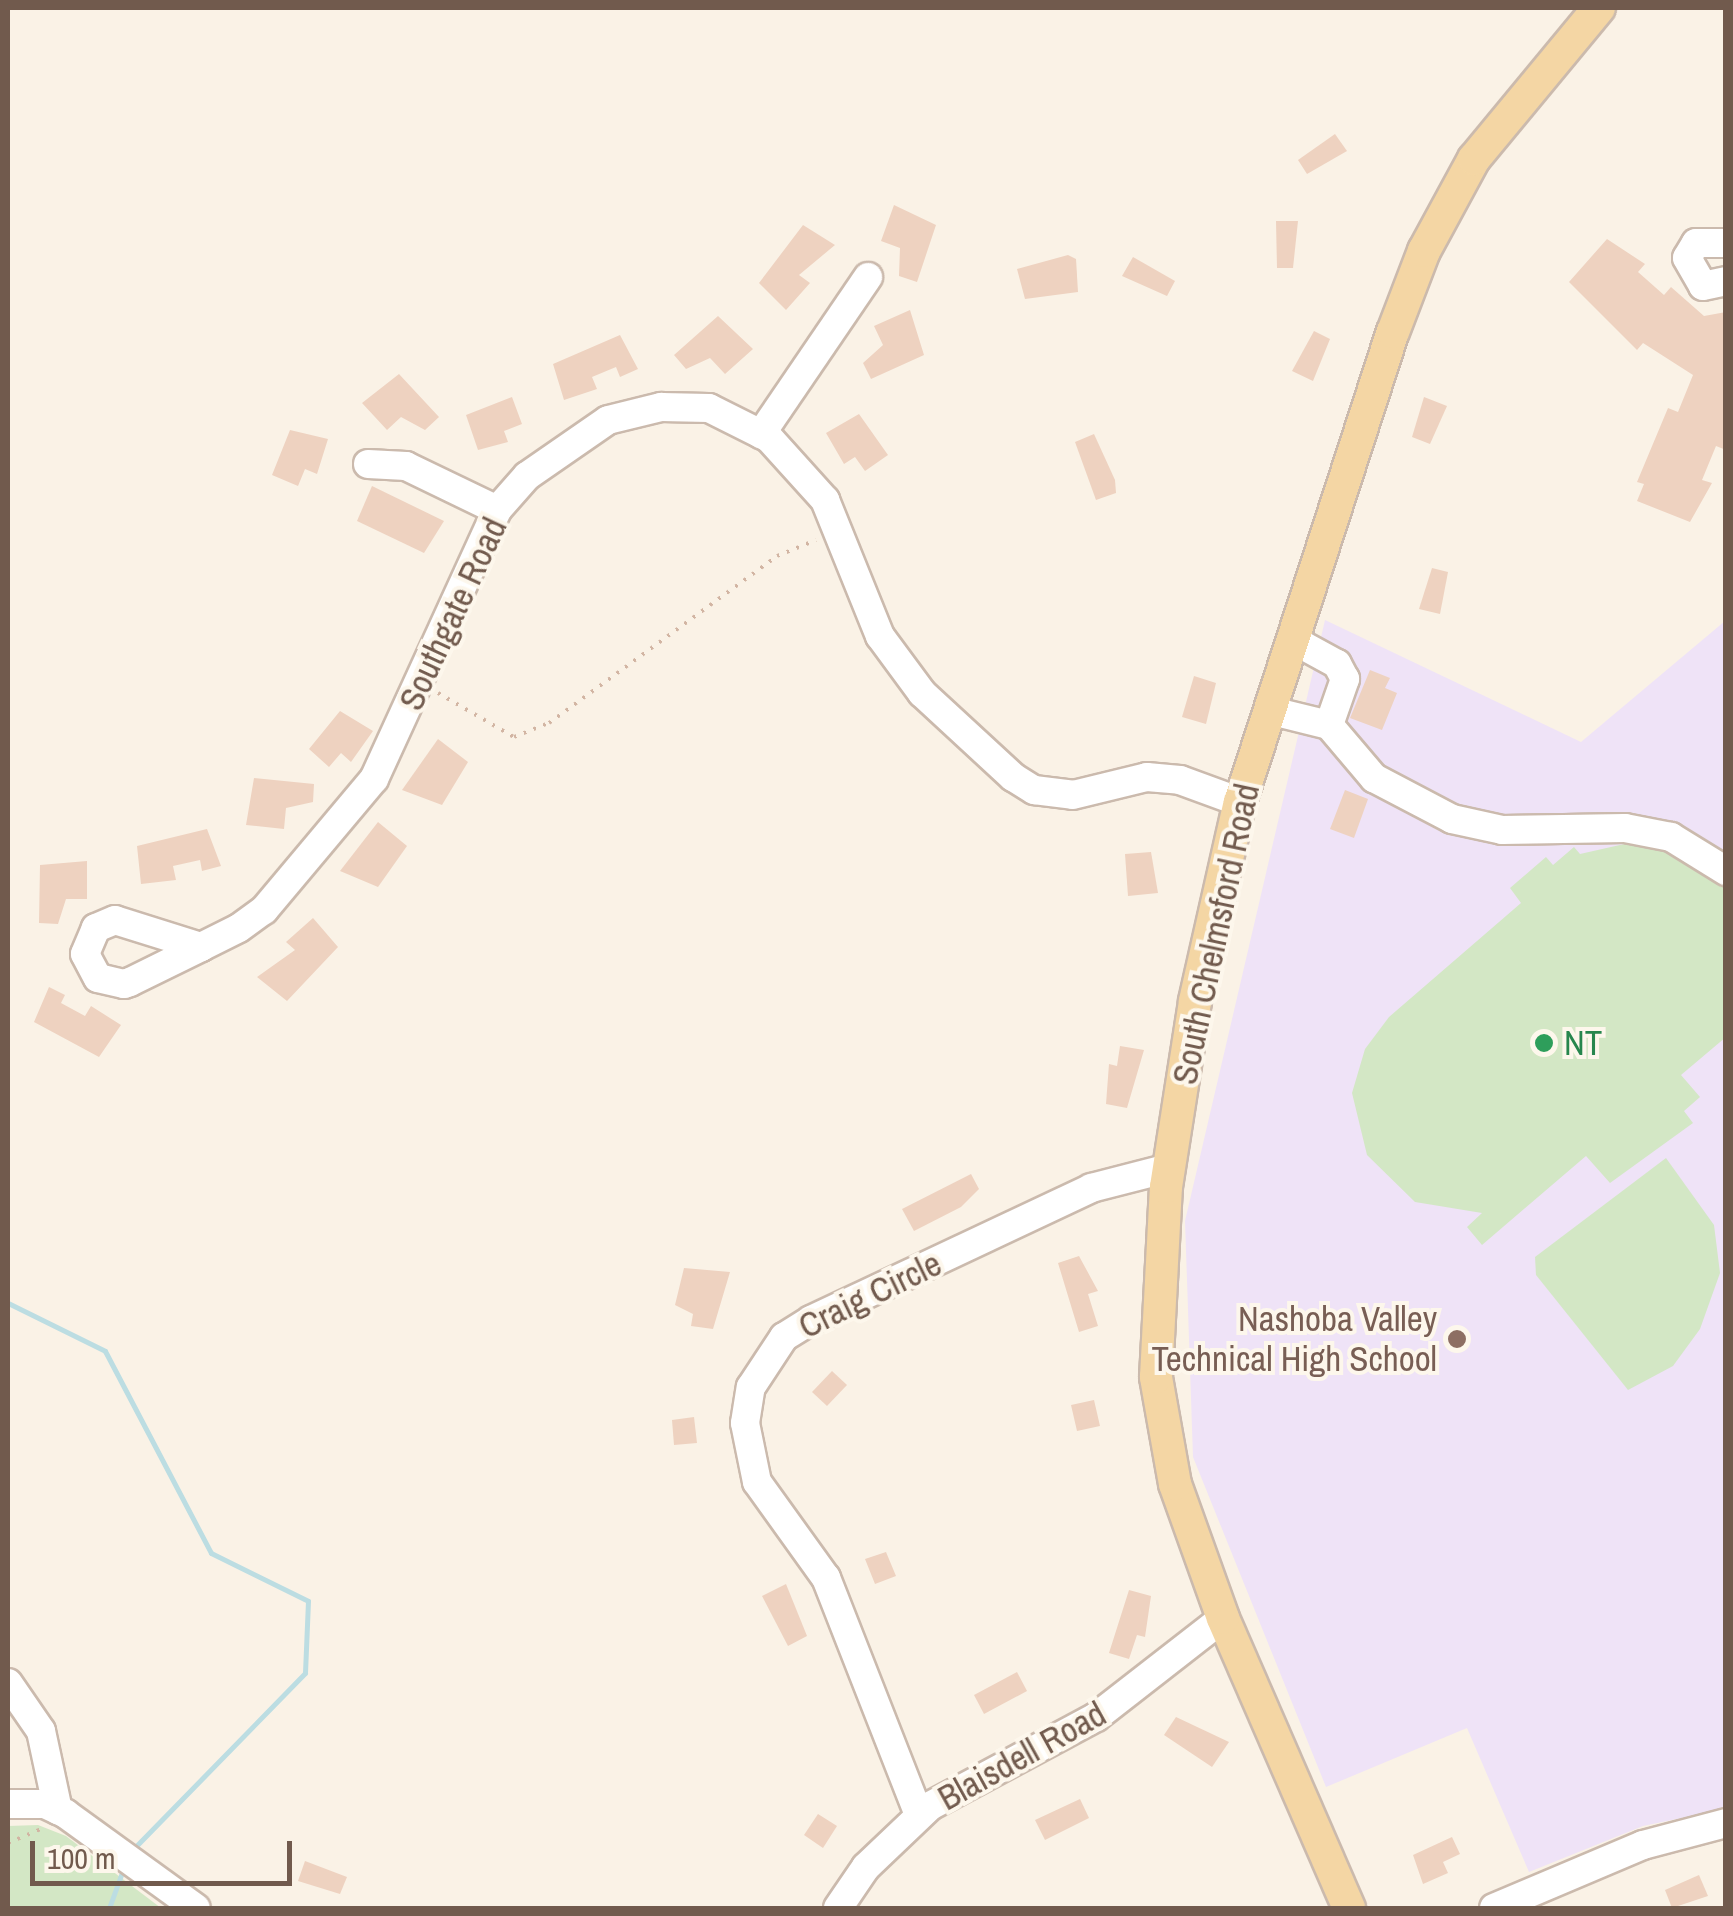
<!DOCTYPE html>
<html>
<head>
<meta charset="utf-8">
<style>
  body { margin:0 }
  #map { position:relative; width:1733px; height:1916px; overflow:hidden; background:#faf2e6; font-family:"Archivo Narrow",sans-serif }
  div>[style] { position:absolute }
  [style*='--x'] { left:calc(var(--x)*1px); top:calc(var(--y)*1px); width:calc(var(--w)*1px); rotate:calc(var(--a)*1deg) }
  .education>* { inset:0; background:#efe3f7 }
  .green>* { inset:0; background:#d3e7c5 }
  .stream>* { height:5px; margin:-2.5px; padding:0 2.5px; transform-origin:2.5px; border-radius:2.5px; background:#bcdde2 }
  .building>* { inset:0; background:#eed2c0 }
  .path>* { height:4px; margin-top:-2px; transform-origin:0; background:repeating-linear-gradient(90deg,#d2b5a3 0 2.5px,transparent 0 10.5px) }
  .roads { filter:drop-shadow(2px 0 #cbbaad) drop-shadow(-2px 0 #cbbaad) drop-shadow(0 2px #cbbaad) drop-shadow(0 -2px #cbbaad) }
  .minor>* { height:28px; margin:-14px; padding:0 14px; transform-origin:14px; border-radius:14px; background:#fff }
  .major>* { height:32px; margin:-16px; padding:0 16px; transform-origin:16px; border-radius:16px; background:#f4d6a4 }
  .dots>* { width:28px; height:28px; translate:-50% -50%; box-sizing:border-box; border:5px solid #fdf7ec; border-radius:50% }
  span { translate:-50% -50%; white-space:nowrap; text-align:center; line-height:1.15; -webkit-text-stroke:8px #fdf7ec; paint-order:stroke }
  .street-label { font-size:35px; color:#715a4d }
  .leisure-label { font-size:35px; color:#27864d }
  .left { translate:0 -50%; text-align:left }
  .education-label { font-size:35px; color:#785e54 }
  .right { translate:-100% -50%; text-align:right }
  .frame { position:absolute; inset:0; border:10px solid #715a4d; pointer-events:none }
  .scale { position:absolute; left:30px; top:1841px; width:262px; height:45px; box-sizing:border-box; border:5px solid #715a4d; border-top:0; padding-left:12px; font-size:30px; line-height:35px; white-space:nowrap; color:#715a4d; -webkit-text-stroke:8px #fdf7ec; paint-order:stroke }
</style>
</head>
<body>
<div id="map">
  <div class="education">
    <i style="clip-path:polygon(1325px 620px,1581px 742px,1725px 621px,1725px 1809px,1643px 1826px,1529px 1872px,1467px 1728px,1326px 1787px,1193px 1457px,1185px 1221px)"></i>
  </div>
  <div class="green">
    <i style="clip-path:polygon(1642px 840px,1674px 846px,1725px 881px,1726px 1037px,1681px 1075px,1700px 1097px,1684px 1111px,1693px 1123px,1610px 1183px,1586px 1156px,1482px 1245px,1467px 1227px,1482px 1213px,1415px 1202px,1367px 1155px,1352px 1093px,1365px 1049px,1389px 1017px,1521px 903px,1510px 888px,1546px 857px,1553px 865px,1574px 847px,1580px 854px)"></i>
    <i style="clip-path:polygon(1666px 1158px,1714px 1225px,1720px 1273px,1700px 1329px,1673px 1366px,1628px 1390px,1536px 1275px,1535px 1257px)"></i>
    <i style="clip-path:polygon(38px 1825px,66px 1836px,161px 1908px,8px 1908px,8px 1826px)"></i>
  </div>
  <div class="stream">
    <i style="--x:8;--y:1303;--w:108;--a:26.3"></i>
    <i style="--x:105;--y:1351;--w:228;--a:62.3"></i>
    <i style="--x:211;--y:1553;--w:108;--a:26.3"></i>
    <i style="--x:308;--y:1601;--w:72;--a:92.4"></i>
    <i style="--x:305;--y:1673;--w:246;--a:134.3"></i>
    <i style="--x:109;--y:1908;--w:37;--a:-70"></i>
  </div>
  <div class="building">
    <i style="clip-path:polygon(1335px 134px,1347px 151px,1307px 174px,1298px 160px)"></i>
    <i style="clip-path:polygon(894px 205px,936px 225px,917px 282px,899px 276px,900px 248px,881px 241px)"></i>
    <i style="clip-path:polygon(1276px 221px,1298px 221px,1293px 268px,1277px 268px)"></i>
    <i style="clip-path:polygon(803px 225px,835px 245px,799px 275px,810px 283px,786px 310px,759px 283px)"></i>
    <i style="clip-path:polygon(1607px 239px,1645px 264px,1638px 272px,1664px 295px,1671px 287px,1704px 316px,1726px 312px,1726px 450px,1716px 446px,1702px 480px,1712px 483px,1690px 522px,1637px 501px,1644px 484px,1637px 482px,1668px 408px,1678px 412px,1693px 375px,1643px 343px,1637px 350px,1569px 282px)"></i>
    <i style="clip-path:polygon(1068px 255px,1076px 259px,1078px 292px,1025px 299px,1017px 269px)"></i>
    <i style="clip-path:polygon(1133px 257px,1175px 281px,1167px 296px,1122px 276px)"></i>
    <i style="clip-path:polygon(910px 310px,924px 355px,871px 379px,863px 363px,883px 345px,874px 326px)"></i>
    <i style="clip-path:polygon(718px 316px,753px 349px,725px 374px,710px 358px,686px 369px,674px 355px)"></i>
    <i style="clip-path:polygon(1314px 331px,1330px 339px,1313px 381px,1292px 371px)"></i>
    <i style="clip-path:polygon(620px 335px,638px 369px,620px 377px,616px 367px,592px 377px,597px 389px,564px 400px,553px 364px)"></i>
    <i style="clip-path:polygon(399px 374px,439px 417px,425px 430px,401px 417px,387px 430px,362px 403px)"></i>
    <i style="clip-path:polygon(512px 397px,522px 424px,504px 431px,508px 442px,478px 450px,466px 415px)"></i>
    <i style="clip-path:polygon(1424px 397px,1447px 406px,1430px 444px,1412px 437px)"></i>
    <i style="clip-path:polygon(859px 414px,888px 455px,865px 471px,855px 457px,844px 464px,826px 433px)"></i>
    <i style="clip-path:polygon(290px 430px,328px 439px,317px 474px,305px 469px,298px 486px,272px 475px)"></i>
    <i style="clip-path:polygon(1094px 434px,1115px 480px,1116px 493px,1096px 500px,1075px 442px)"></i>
    <i style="clip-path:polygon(372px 486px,444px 521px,424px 553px,357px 521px)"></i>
    <i style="clip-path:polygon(1432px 568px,1448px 572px,1440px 614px,1419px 609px)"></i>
    <i style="clip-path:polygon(1370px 670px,1390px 678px,1385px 688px,1397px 693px,1382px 730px,1350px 718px)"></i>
    <i style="clip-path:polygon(1194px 676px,1216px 683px,1206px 724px,1182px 717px)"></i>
    <i style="clip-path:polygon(340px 711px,373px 731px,351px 762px,341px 753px,329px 767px,309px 749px)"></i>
    <i style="clip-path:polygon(438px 739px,468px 762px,442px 805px,402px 790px)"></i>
    <i style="clip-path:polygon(254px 778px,314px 784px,313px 802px,286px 808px,284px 829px,246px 825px)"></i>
    <i style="clip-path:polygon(1345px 790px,1368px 799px,1354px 838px,1330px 829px)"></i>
    <i style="clip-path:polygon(378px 822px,407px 846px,378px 887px,340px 871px)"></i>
    <i style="clip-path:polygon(207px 829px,221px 866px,202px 871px,200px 860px,173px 866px,176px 880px,141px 884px,137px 846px)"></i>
    <i style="clip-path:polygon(1151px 852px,1158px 893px,1128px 896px,1125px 854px)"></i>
    <i style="clip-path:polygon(87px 861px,87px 899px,66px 899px,58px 924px,39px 923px,40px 865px)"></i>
    <i style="clip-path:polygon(313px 918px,338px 947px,287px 1001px,257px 977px,295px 950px,286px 942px)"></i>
    <i style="clip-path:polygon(49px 987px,65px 995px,61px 1003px,85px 1016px,91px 1006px,121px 1025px,99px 1057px,34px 1022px)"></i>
    <i style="clip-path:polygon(1120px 1046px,1144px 1050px,1127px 1108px,1106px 1104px,1109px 1064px,1117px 1066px)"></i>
    <i style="clip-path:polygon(971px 1174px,979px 1189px,961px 1207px,914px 1231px,902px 1209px)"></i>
    <i style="clip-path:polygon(1079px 1256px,1098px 1291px,1088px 1294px,1098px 1326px,1079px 1332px,1058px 1263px)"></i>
    <i style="clip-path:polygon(684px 1268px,730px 1272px,713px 1329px,691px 1326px,693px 1314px,675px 1305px)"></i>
    <i style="clip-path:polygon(832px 1371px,847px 1385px,827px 1406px,812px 1392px)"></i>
    <i style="clip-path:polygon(1094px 1400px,1100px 1426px,1077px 1431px,1071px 1405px)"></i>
    <i style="clip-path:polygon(694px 1417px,697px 1443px,674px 1445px,672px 1420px)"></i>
    <i style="clip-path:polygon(886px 1552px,896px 1576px,875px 1584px,865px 1559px)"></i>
    <i style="clip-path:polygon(786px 1584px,807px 1636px,788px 1646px,762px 1596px)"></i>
    <i style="clip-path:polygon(1129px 1590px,1151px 1596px,1145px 1637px,1137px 1635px,1129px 1659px,1109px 1653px)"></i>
    <i style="clip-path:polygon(1017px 1672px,1027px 1691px,984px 1714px,974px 1695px)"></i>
    <i style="clip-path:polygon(1176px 1717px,1229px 1742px,1212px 1767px,1164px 1735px)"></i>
    <i style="clip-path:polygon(1080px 1799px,1089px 1818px,1045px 1840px,1035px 1820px)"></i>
    <i style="clip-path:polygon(818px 1814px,837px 1826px,823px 1848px,804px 1835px)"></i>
    <i style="clip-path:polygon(1452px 1837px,1460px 1854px,1443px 1862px,1448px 1873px,1423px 1884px,1413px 1855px)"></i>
    <i style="clip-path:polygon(305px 1861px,347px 1877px,340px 1894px,298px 1881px)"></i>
    <i style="clip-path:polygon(1699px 1875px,1708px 1896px,1672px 1908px,1665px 1890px)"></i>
  </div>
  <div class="path">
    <i style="--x:438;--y:693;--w:88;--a:30.1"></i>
    <i style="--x:514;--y:737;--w:38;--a:-22"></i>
    <i style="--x:549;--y:723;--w:283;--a:-36.2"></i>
    <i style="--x:777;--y:556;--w:42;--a:-22.3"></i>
    <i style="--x:8;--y:1843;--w:39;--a:-23"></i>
  </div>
  <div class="roads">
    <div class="minor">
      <i style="--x:1726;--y:243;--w:30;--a:180"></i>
      <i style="--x:1696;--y:243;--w:17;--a:121"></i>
      <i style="--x:1687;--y:258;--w:32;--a:60"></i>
      <i style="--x:1703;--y:286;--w:24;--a:-12"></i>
      <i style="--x:761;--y:434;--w:190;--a:-55.7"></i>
      <i style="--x:368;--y:464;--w:38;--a:3"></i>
      <i style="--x:406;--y:466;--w:101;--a:25.8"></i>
      <i style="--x:1272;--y:711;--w:59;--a:13.8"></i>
      <i style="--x:1329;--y:725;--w:49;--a:-70.8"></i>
      <i style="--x:1345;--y:679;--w:17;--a:-118"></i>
      <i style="--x:1337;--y:664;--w:48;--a:-151.3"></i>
      <i style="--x:1329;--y:725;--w:70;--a:49.7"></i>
      <i style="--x:1374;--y:778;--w:88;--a:27.7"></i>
      <i style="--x:1452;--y:819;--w:51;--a:12.4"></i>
      <i style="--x:1502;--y:830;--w:123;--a:-0.9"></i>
      <i style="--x:1625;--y:828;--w:47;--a:11.1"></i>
      <i style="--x:1671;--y:837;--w:65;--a:31.7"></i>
      <i style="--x:201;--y:947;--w:90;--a:-162.6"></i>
      <i style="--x:115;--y:920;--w:21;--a:157"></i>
      <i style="--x:96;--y:928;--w:28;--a:113"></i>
      <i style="--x:85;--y:954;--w:27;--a:62"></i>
      <i style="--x:98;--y:978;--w:27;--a:13"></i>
      <i style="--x:124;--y:984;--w:6;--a:-18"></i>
      <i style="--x:130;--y:982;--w:79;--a:-26.2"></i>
      <i style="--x:201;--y:947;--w:42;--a:-26.6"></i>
      <i style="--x:239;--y:928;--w:31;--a:-36"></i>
      <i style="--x:264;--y:910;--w:171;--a:-50"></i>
      <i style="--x:374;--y:779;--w:296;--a:-65.4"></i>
      <i style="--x:497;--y:510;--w:45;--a:-48.6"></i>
      <i style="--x:527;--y:476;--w:98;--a:-34.7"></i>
      <i style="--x:608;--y:420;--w:55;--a:-13.8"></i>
      <i style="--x:661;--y:407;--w:48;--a:1.2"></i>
      <i style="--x:709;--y:408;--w:67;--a:26.6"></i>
      <i style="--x:769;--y:438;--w:84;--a:47.9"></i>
      <i style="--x:825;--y:500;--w:147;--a:68"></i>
      <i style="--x:880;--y:636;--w:71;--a:53.6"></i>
      <i style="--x:922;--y:693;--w:124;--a:42.7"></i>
      <i style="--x:1013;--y:777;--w:25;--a:32"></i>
      <i style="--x:1034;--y:790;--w:39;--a:7"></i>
      <i style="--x:1073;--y:795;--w:76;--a:-13.7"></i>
      <i style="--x:1147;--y:777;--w:33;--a:5"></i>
      <i style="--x:1180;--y:780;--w:64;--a:20.1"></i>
      <i style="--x:8;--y:1683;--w:58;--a:55.5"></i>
      <i style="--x:41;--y:1731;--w:81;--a:77.9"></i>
      <i style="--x:8;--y:1804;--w:37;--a:0"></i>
      <i style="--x:45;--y:1804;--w:23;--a:25"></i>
      <i style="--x:66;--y:1814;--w:160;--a:35.9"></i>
      <i style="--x:919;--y:1815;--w:255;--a:-111.4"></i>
      <i style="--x:826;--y:1578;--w:118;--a:-125.7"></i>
      <i style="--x:757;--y:1482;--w:60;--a:-101.5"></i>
      <i style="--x:745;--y:1423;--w:36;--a:-81"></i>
      <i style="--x:751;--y:1387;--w:60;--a:-56.6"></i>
      <i style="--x:784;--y:1337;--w:32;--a:-32"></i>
      <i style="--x:811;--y:1320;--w:310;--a:-25.2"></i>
      <i style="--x:1091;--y:1188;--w:81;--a:-14.4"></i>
      <i style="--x:838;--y:1908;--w:50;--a:-55.7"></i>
      <i style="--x:866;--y:1867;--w:88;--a:-43.6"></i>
      <i style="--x:930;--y:1806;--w:188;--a:-28.2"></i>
      <i style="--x:1096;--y:1717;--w:161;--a:-37.9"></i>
      <i style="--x:1494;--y:1908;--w:162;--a:-22.9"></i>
      <i style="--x:1643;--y:1845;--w:86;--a:-14.8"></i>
    </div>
    <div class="major">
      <i style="--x:1349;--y:1908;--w:316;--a:-113.5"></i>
      <i style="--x:1223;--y:1618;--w:142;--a:-109.7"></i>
      <i style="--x:1175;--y:1484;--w:109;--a:-100.1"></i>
      <i style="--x:1156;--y:1377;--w:190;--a:-87"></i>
      <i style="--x:1166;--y:1187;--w:188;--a:-81.1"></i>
      <i style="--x:1195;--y:1001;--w:204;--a:-77.3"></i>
      <i style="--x:1240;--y:802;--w:494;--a:-72"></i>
      <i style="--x:1393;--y:332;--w:87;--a:-69.1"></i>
      <i style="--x:1424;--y:251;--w:105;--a:-61.5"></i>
      <i style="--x:1474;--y:159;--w:196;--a:-50.4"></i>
    </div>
  </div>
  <div class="dots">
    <i style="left:1544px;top:1043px;background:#2e9e5b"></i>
    <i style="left:1457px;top:1339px;background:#8d6e63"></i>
  </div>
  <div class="street-label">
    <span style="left:453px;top:614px;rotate:-65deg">Southgate Road</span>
    <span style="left:1216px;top:934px;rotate:-78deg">South Chelmsford Road</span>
    <span style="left:870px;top:1295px;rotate:-26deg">Craig Circle</span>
    <span style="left:1022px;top:1756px;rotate:-29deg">Blaisdell Road</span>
  </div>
  <div class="leisure-label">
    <span class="left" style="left:1564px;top:1043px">NT</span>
  </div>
  <div class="education-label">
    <span class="right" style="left:1437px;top:1339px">Nashoba Valley<br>Technical High School</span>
  </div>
  <div class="frame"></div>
  <div class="scale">100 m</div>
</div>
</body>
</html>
